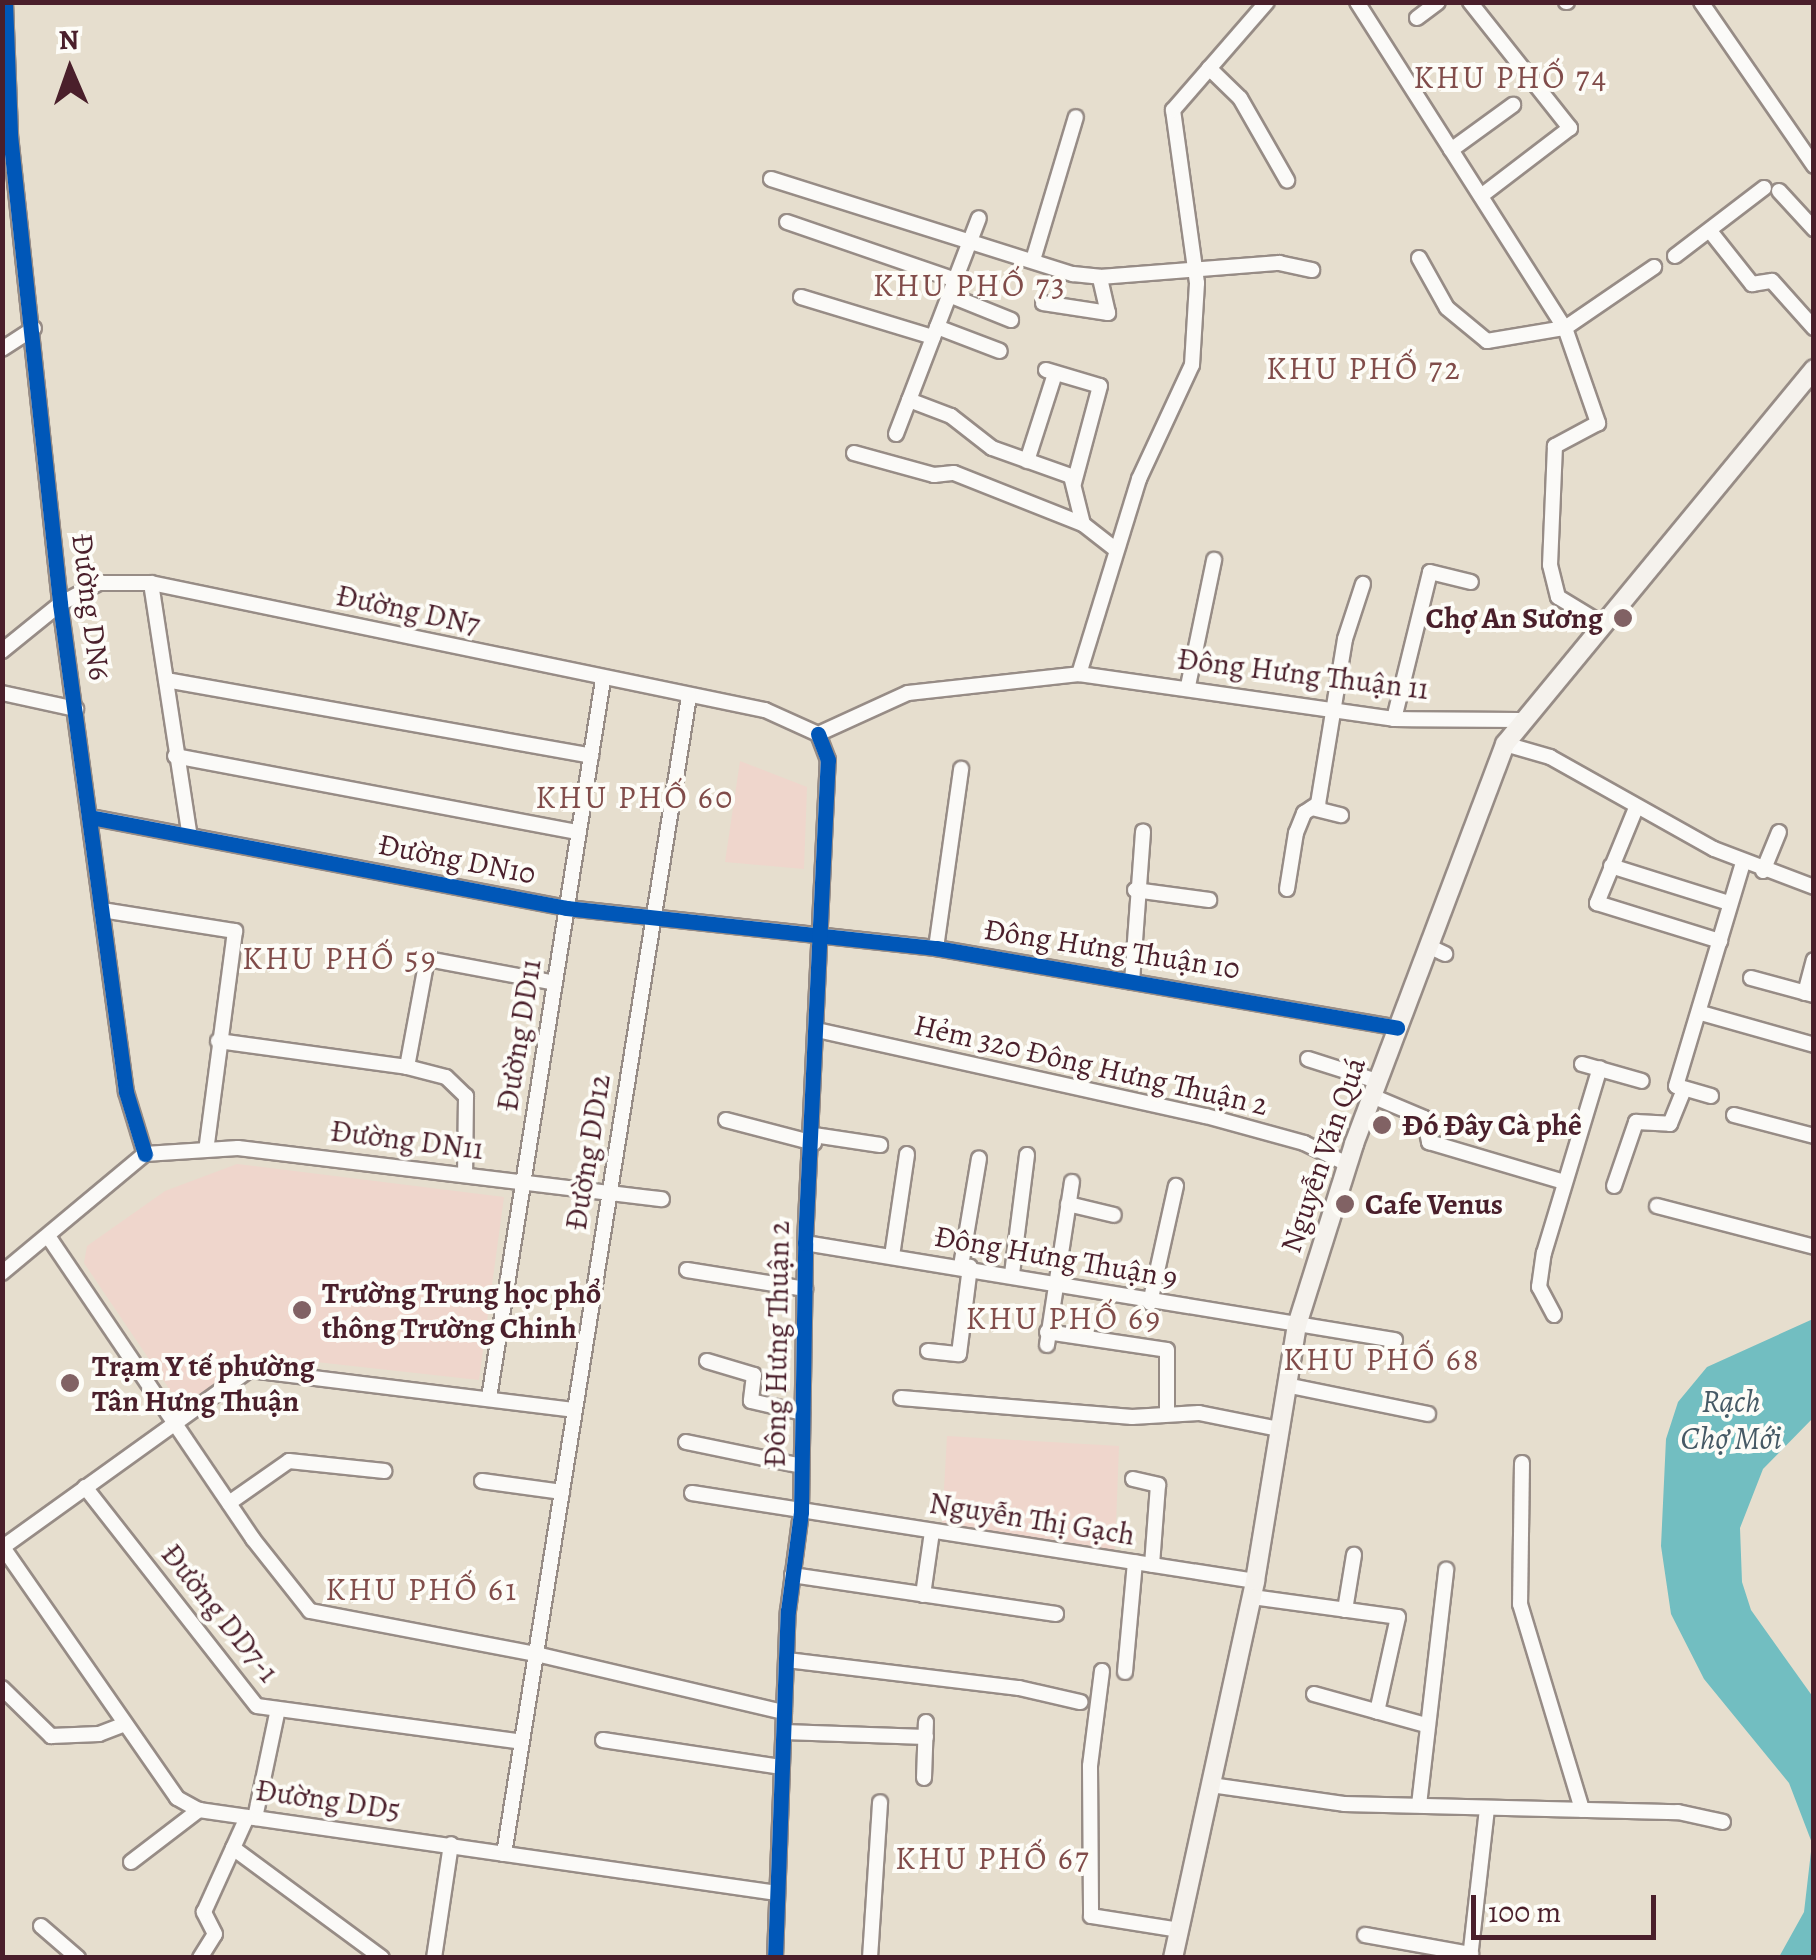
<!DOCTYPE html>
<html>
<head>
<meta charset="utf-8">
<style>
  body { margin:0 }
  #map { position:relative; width:1816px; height:1960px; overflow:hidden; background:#e6dece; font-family:Alegreya,serif }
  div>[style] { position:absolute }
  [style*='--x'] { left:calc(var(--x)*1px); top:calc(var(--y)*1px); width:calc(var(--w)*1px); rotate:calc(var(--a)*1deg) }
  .built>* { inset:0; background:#efd6cc }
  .water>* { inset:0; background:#72bec1 }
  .roads { filter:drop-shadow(2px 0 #978c86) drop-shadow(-2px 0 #978c86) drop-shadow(0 2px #978c86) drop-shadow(0 -2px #978c86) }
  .street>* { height:14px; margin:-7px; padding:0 7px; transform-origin:7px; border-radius:7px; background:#fbfaf8 }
  .secondary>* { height:18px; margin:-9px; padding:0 9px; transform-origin:9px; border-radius:9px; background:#f5f2ed }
  .cycleway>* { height:15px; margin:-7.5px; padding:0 7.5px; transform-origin:7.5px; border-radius:7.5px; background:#0057b8 }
  .dots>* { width:28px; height:28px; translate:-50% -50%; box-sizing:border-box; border:5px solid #fdfcf7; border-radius:50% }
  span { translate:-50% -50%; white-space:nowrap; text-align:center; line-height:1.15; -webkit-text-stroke:8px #fdfcf7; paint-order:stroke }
  .street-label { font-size:30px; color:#4a1f2b }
  .poi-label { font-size:30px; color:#4a1f2b; font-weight:700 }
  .right { translate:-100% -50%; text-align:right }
  .left { translate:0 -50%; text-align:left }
  .neighbourhood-label { font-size:32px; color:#814c4a; letter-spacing:2.5px }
  .water-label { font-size:32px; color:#465965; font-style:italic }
  .frame { position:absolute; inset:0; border:5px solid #4a1f2b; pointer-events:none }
  .north { position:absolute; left:20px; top:20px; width:100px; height:100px; -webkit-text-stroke:8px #fdfcf7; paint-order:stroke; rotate:358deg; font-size:28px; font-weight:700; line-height:40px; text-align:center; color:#4a1f2b }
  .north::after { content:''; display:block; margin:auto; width:35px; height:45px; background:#4a1f2b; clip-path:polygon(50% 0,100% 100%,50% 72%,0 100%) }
  .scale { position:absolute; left:1471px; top:1895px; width:185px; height:45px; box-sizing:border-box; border:5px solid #4a1f2b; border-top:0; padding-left:12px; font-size:30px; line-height:35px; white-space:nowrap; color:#4a1f2b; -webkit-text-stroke:8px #fdfcf7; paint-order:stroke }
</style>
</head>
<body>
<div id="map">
  <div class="built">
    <i style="clip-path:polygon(740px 761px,807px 787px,804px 869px,725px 862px)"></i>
    <i style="clip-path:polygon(237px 1164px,504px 1197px,479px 1380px,271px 1357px,193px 1404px,178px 1402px,84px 1263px,87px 1246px,165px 1191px)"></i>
    <i style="clip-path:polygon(947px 1436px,1119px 1446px,1115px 1550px,942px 1524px)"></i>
  </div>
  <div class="water">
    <i style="clip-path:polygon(1813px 1319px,1813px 1418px,1763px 1469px,1740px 1528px,1742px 1582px,1751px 1610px,1813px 1697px,1813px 1957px,1779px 1957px,1804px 1912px,1812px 1843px,1789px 1783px,1704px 1679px,1671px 1614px,1661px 1546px,1666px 1439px,1678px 1402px,1707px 1367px)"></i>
  </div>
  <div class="roads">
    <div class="street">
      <i style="--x:5;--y:2;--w:133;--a:87.8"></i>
      <i style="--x:10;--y:135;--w:472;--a:83.9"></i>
      <i style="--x:60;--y:604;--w:492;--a:82.3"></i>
      <i style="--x:126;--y:1092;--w:65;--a:73"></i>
      <i style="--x:1357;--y:2;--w:387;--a:57.5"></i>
      <i style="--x:1565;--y:328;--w:101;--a:70.8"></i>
      <i style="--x:1598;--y:423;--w:49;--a:151.9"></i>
      <i style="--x:1555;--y:446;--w:119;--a:92.4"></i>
      <i style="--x:1550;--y:565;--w:33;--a:76"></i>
      <i style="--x:1558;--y:597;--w:50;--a:31.2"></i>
      <i style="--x:1470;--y:2;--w:161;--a:51.6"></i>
      <i style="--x:1570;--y:128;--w:112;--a:142.6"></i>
      <i style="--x:1566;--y:2;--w:1;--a:0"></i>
      <i style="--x:1701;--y:2;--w:199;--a:55.4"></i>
      <i style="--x:1417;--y:18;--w:26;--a:-37"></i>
      <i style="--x:1209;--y:68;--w:43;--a:44.1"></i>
      <i style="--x:1240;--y:98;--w:95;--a:60.2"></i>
      <i style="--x:1451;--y:150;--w:77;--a:-36"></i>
      <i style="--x:771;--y:179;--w:317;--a:17.5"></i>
      <i style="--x:1073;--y:274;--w:27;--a:6"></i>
      <i style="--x:1100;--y:277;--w:180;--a:-4.5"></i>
      <i style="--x:1279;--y:263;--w:34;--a:12"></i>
      <i style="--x:1779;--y:191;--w:52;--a:47.4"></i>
      <i style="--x:787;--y:222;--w:178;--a:19"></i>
      <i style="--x:1710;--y:231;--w:68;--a:51.6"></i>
      <i style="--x:1752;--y:284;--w:20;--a:-9"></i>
      <i style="--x:1772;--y:281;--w:63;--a:48.2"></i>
      <i style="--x:1675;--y:256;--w:112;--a:-37.4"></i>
      <i style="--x:1419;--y:258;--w:57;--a:60.8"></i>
      <i style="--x:1447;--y:308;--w:52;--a:39.5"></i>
      <i style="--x:1487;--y:341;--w:79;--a:-9.5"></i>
      <i style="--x:1565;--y:328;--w:108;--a:-34.4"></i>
      <i style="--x:1033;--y:260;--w:149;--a:-73.3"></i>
      <i style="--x:949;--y:295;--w:67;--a:22"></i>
      <i style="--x:801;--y:297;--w:138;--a:16.9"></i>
      <i style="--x:1043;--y:303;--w:66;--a:8.7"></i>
      <i style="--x:1108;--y:313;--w:37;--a:-103"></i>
      <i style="--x:937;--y:327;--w:67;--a:20.9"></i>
      <i style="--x:2;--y:349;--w:38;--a:-33"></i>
      <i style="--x:1046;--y:370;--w:56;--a:16.5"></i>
      <i style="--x:1100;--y:386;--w:100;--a:105"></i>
      <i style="--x:909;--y:400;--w:45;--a:20.9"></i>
      <i style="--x:951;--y:416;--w:52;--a:38"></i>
      <i style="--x:992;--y:448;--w:84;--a:19.5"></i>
      <i style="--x:1071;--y:476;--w:49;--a:76"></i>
      <i style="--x:896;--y:434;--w:231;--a:-69"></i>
      <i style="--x:854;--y:453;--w:83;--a:15.4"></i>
      <i style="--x:934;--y:475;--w:20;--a:-6"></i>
      <i style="--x:954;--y:473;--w:139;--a:21.6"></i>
      <i style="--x:1083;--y:524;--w:41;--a:38"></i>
      <i style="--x:1027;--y:461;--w:91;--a:-72.2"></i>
      <i style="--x:151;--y:583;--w:252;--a:81.3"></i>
      <i style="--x:2;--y:651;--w:75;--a:-39"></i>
      <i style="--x:60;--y:604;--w:44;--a:-28.3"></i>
      <i style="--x:99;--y:583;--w:52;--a:0"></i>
      <i style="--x:151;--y:583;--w:627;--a:11.69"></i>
      <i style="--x:765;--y:710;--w:58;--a:24.4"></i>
      <i style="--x:1079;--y:674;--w:204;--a:-72.9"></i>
      <i style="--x:1139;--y:479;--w:126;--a:-65.1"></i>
      <i style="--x:1192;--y:365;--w:82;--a:-86.5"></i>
      <i style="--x:1197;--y:283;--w:175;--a:-97.9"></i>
      <i style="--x:1173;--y:110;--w:143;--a:-49"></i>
      <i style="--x:166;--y:680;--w:432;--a:10.1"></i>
      <i style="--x:1188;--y:686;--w:129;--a:-78.3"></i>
      <i style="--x:2;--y:693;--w:76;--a:12.2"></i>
      <i style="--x:1394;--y:719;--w:151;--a:-76.2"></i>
      <i style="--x:1430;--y:572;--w:42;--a:13.7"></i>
      <i style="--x:818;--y:734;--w:99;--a:-24.5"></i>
      <i style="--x:908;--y:693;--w:172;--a:-6.3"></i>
      <i style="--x:1079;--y:674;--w:318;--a:8.1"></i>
      <i style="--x:1394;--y:719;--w:126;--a:0.5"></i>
      <i style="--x:1505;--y:744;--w:47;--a:16.1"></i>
      <i style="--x:1550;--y:757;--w:188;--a:29.3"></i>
      <i style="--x:1714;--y:849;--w:107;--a:20.8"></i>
      <i style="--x:175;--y:756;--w:411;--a:10.7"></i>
      <i style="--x:1312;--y:808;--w:30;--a:14"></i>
      <i style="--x:1636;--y:808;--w:103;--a:112.3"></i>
      <i style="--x:1597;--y:903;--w:129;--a:17.2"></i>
      <i style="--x:90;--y:817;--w:486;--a:10.8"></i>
      <i style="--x:567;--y:908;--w:371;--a:6.2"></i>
      <i style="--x:936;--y:948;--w:468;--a:9.8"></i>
      <i style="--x:1611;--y:866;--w:124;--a:17.4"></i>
      <i style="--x:1763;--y:871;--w:42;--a:-67.7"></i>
      <i style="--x:1287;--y:889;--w:57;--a:-80.9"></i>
      <i style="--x:1296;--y:833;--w:22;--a:-68"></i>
      <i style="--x:1304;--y:813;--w:17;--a:-33"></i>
      <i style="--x:1318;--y:804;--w:167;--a:-80.7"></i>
      <i style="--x:1345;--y:639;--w:58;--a:-71.9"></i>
      <i style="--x:1135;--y:890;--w:75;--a:7.7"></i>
      <i style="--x:102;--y:910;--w:135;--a:9"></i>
      <i style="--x:235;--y:931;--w:216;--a:97.5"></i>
      <i style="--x:1428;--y:946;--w:19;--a:25"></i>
      <i style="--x:936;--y:948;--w:181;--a:-82"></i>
      <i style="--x:1751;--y:978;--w:65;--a:15.1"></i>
      <i style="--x:1132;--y:982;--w:151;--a:-85.8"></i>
      <i style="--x:1805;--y:993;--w:34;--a:-75"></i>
      <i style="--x:1701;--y:1013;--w:117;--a:15.8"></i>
      <i style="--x:817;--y:1030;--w:398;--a:12.5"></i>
      <i style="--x:1206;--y:1116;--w:102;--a:15.4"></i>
      <i style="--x:1304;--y:1143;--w:48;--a:26"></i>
      <i style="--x:218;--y:1041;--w:191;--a:7.8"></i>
      <i style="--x:407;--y:1067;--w:110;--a:-79.5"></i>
      <i style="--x:427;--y:959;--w:130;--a:10.6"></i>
      <i style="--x:1308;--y:1059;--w:72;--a:17.7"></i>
      <i style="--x:1582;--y:1064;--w:62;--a:15.8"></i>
      <i style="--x:407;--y:1067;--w:40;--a:14.4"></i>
      <i style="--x:446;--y:1077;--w:28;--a:44"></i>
      <i style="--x:466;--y:1096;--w:78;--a:90.7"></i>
      <i style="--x:1372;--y:1096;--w:56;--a:22.9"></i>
      <i style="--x:1424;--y:1118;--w:25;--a:78"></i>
      <i style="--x:1429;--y:1142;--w:141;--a:16.5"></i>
      <i style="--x:1711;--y:1096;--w:36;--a:-164"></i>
      <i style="--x:1676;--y:1086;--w:234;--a:-73.3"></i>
      <i style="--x:1734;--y:1115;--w:83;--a:14.7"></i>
      <i style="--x:726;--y:1120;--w:91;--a:14.6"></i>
      <i style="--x:814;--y:1135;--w:67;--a:8.6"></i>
      <i style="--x:145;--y:1154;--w:93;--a:-3.7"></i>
      <i style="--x:238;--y:1148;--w:427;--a:6.9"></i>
      <i style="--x:1614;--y:1186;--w:68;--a:-71"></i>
      <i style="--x:1636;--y:1122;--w:34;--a:3"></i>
      <i style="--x:1670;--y:1124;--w:38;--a:-68"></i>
      <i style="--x:1068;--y:1204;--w:47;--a:13.4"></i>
      <i style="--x:1657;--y:1206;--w:162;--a:14.6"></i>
      <i style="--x:50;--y:1239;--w:362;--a:55.9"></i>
      <i style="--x:253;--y:1539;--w:92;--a:51.6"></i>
      <i style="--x:310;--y:1611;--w:230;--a:10.8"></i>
      <i style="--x:536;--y:1654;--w:255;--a:13.2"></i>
      <i style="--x:805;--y:1243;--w:598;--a:9.34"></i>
      <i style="--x:892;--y:1256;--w:103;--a:-81.6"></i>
      <i style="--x:961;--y:1266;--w:109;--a:-80.5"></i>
      <i style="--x:687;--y:1270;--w:120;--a:9.1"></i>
      <i style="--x:2;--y:1273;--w:186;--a:-39.8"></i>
      <i style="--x:1012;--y:1274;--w:120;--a:-82.8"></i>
      <i style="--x:1150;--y:1303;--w:120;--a:-77.5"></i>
      <i style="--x:1554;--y:1315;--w:32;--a:-118"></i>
      <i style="--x:1539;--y:1287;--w:34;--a:-82"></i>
      <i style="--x:1544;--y:1253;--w:193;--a:-73.2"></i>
      <i style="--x:1047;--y:1332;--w:121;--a:8.5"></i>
      <i style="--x:1167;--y:1350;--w:64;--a:90"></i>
      <i style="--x:1047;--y:1345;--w:165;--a:-81.3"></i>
      <i style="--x:928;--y:1351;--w:31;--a:6"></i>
      <i style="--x:959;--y:1354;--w:88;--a:-82.8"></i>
      <i style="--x:707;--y:1361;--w:49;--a:16.6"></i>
      <i style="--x:754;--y:1375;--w:26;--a:97"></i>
      <i style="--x:751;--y:1401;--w:53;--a:13"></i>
      <i style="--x:1286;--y:1385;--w:145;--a:11.5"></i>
      <i style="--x:489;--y:1398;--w:727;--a:-80.98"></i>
      <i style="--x:901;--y:1398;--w:232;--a:4.7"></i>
      <i style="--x:1132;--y:1417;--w:67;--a:-3.4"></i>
      <i style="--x:1199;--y:1413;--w:82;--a:11.3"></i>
      <i style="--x:686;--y:1442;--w:118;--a:11.7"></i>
      <i style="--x:1522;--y:1463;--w:141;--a:90.8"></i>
      <i style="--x:1520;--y:1604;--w:215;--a:73.2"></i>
      <i style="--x:1133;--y:1479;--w:26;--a:13"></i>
      <i style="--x:1158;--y:1485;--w:80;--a:94.3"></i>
      <i style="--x:482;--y:1481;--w:81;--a:7.8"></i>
      <i style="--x:85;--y:1487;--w:278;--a:51.9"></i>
      <i style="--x:257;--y:1706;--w:267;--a:7.7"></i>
      <i style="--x:692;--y:1493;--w:570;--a:8.88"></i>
      <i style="--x:229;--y:1503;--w:73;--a:-35"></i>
      <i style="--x:289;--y:1461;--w:96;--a:6"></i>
      <i style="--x:2;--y:1546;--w:307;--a:55.2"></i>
      <i style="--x:177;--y:1798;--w:25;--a:29"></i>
      <i style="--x:199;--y:1810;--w:584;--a:8.17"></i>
      <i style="--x:3;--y:1547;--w:303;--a:-35.7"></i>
      <i style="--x:249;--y:1370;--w:328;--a:7"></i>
      <i style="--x:792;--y:1575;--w:267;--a:8.4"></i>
      <i style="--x:923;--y:1595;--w:64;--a:-81.9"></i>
      <i style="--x:1252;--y:1597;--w:147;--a:7.8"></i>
      <i style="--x:1398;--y:1617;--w:97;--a:102.5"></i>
      <i style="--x:1345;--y:1610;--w:56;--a:-80.7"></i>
      <i style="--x:787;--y:1660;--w:234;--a:6.9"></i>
      <i style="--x:1019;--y:1688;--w:63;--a:12.9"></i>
      <i style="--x:1102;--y:1671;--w:96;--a:97.2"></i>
      <i style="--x:1090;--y:1766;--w:150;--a:89.6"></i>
      <i style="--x:1091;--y:1916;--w:89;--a:9"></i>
      <i style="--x:1125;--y:1672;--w:110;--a:-84.8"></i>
      <i style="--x:2;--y:1688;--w:69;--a:44.4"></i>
      <i style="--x:51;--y:1736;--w:48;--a:-2.4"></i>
      <i style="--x:99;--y:1734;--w:28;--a:-21"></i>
      <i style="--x:1314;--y:1694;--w:116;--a:15.5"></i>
      <i style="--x:784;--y:1732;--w:142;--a:2"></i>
      <i style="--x:603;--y:1740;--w:181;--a:8.6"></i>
      <i style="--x:924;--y:1778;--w:56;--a:-88"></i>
      <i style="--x:1211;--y:1785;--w:134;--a:8.1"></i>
      <i style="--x:1344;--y:1804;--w:334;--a:1.4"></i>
      <i style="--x:1678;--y:1812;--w:46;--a:12.5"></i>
      <i style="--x:1419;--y:1805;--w:237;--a:-83.4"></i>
      <i style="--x:255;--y:1818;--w:111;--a:-78.1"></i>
      <i style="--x:233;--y:1848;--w:185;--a:36.4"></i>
      <i style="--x:504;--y:1854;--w:1173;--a:-80.92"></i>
      <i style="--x:131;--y:1862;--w:86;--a:-37.4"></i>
      <i style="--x:41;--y:1926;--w:49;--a:40.9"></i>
      <i style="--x:1365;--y:1935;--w:108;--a:10.2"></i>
      <i style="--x:200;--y:1958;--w:28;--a:-58"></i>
      <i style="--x:215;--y:1934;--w:25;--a:-117"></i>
      <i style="--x:204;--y:1912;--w:104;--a:-65.6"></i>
      <i style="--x:434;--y:1958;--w:115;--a:-81.5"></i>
      <i style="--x:775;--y:1958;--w:347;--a:-87.9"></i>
      <i style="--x:788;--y:1611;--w:100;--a:-82.5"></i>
      <i style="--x:801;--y:1512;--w:269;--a:-89.1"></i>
      <i style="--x:805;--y:1243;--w:484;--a:-87.3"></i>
      <i style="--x:828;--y:760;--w:28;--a:-111"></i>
      <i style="--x:870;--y:1958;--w:156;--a:-86.3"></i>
      <i style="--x:1470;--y:1958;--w:150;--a:-83.5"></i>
    </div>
    <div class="secondary">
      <i style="--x:1173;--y:1958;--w:386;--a:-77.7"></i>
      <i style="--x:1255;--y:1581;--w:259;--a:-80.7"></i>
      <i style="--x:1297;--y:1325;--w:190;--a:-72.5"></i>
      <i style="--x:1354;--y:1144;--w:428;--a:-69.3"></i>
      <i style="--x:1505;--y:744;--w:486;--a:-50.5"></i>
    </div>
  </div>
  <div class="cycleway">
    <i style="--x:5;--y:2;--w:133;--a:87.8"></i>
    <i style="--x:10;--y:135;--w:472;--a:83.9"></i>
    <i style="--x:60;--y:604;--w:492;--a:82.3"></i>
    <i style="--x:126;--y:1092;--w:65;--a:73"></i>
    <i style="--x:90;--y:817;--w:486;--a:10.8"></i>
    <i style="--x:567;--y:908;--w:371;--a:6.2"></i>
    <i style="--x:936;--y:948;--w:468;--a:9.8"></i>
    <i style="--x:775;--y:1958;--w:347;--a:-87.9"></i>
    <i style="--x:788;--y:1611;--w:100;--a:-82.5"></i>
    <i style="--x:801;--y:1512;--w:269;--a:-89.1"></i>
    <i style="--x:805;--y:1243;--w:484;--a:-87.3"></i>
    <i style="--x:828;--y:760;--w:28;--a:-111"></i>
  </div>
  <div class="dots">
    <i style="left:1623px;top:618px;background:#816264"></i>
    <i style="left:1382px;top:1125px;background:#816264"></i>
    <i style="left:1345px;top:1204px;background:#816264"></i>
    <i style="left:302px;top:1310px;background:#816264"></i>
    <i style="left:70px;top:1383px;background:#816264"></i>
  </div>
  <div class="street-label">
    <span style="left:91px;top:607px;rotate:83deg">Đường DN6</span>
    <span style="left:408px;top:610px;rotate:12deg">Đường DN7</span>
    <span style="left:1303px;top:674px;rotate:7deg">Đông Hưng Thuận 11</span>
    <span style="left:457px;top:859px;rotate:11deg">Đường DN10</span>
    <span style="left:1112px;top:949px;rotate:9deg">Đông Hưng Thuận 10</span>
    <span style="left:519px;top:1035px;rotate:-81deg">Đường DD11</span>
    <span style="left:1091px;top:1065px;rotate:13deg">Hẻm 320 Đông Hưng Thuận 2</span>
    <span style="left:407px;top:1140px;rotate:7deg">Đường DN11</span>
    <span style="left:588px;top:1152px;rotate:-81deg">Đường DD12</span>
    <span style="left:1323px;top:1155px;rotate:-71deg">Nguyễn Văn Quá</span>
    <span style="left:1056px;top:1257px;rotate:10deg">Đông Hưng Thuận 9</span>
    <span style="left:777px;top:1344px;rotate:-89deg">Đông Hưng Thuận 2</span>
    <span style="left:1032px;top:1519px;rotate:9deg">Nguyễn Thị Gạch</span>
    <span style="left:220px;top:1613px;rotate:51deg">Đường DD7-1</span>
    <span style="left:328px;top:1800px;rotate:8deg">Đường DD5</span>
  </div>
  <div class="poi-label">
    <span class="right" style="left:1603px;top:618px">Chợ An Sương</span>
    <span class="left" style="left:1402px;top:1125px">Đó Đây Cà phê</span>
    <span class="left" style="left:1365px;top:1204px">Cafe Venus</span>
    <span class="left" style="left:322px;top:1310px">Trường Trung học phổ<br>thông Trường Chinh</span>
    <span class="left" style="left:92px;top:1383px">Trạm Y tế phường<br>Tân Hưng Thuận</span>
  </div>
  <div class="neighbourhood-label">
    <span style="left:1511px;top:77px">KHU PHỐ 74</span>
    <span style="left:970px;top:285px">KHU PHỐ 73</span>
    <span style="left:1364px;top:368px">KHU PHỐ 72</span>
    <span style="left:635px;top:797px">KHU PHỐ 60</span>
    <span style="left:340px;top:958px">KHU PHỐ 59</span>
    <span style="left:1064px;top:1318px">KHU PHỐ 69</span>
    <span style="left:1382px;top:1359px">KHU PHỐ 68</span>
    <span style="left:422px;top:1589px">KHU PHỐ 61</span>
    <span style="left:993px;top:1858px">KHU PHỐ 67</span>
  </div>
  <div class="water-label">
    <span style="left:1731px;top:1420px">Rạch<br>Chợ Mới</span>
  </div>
  <div class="frame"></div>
  <div class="north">N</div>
  <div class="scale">100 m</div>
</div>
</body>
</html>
